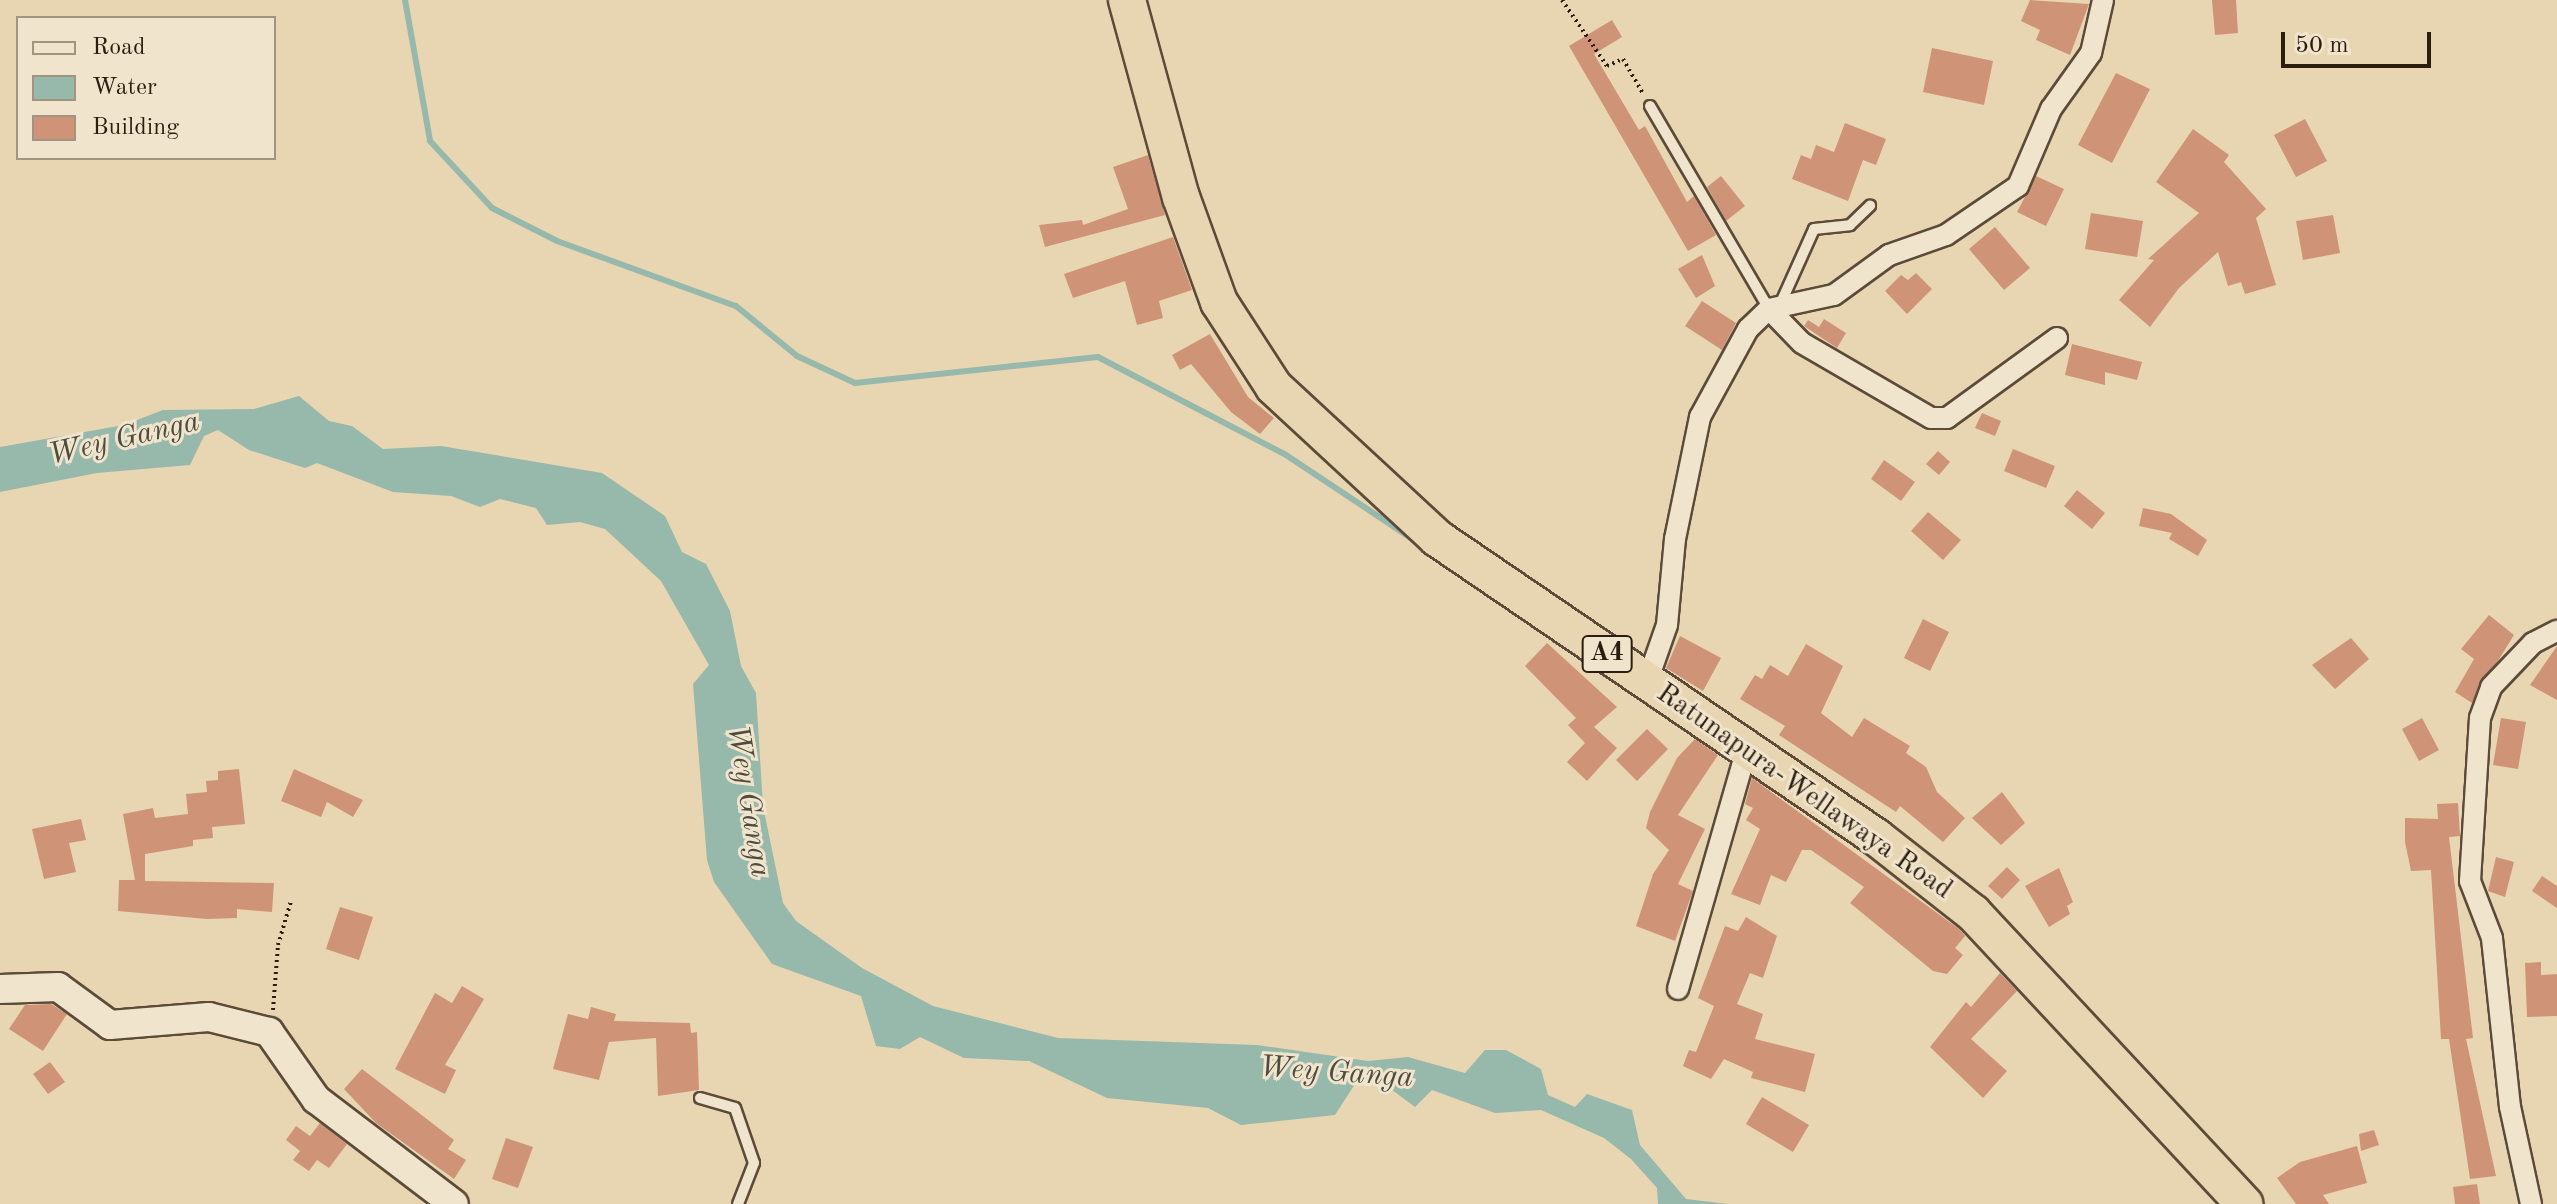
<!DOCTYPE html>
<html>
<head>
<meta charset="utf-8">
<style>
  body { margin:0 }
  #map { position:relative; width:2557px; height:1204px; overflow:hidden; background:#e8d5b2; font-family:"Old Standard TT",serif }
  div>[style] { position:absolute }
  [style*='--x'] { left:calc(var(--x)*1px); top:calc(var(--y)*1px); width:calc(var(--w)*1px); rotate:calc(var(--a)*1deg) }
  .water>* { inset:0; background:#97b9ab }
  .stream>* { height:6px; margin:-3px; padding:0 3px; transform-origin:3px; border-radius:3px; background:#97b9ab }
  .building>* { inset:0; background:#cf9477 }
  .path>* { height:4px; margin-top:-2px; transform-origin:0; background:repeating-linear-gradient(90deg,#2d1d0f 0 2px,transparent 0 6px) }
  .roads { filter:drop-shadow(2px 0 #5c4b38) drop-shadow(-2px 0 #5c4b38) drop-shadow(0 2px #5c4b38) drop-shadow(0 -2px #5c4b38) }
  .lane>* { height:10px; margin:-5px; padding:0 5px; transform-origin:5px; border-radius:5px; background:#f0e4cd }
  .street>* { height:20px; margin:-10px; padding:0 10px; transform-origin:10px; border-radius:10px; background:#f0e4cd }
  .secondary>* { height:28px; margin:-14px; padding:0 14px; transform-origin:14px; border-radius:14px; background:#f0e4cd }
  .highway>* { height:36px; margin:-18px; padding:0 18px; transform-origin:18px; border-radius:18px; background:#e8d5b2 }
  span { translate:-50% -50%; white-space:nowrap; text-align:center; line-height:1.15; -webkit-text-stroke:6px #f0e4cd; paint-order:stroke }
  .shield-label span { padding:2px 6px; background:#f0e4cd; border:2px solid; border-radius:6px; -webkit-text-stroke-width:0 }
  .shield-label { font-size:26px; color:#2d1d0f; font-weight:700 }
  .street-label { font-size:28px; color:#2d1d0f }
  .water-label { font-size:30px; color:#4d4c3e; font-style:italic }
  .legend { position:absolute; left:16px; top:16px; width:260px; height:144px; box-sizing:border-box; background:#f0e4cd; border:2px solid #a29481; margin:0; padding:10px 14px; list-style:none; font-size:24px; color:#2d1d0f }
  .legend li { display:flex; align-items:center; gap:16px; height:40px }
  .legend b { width:40px; border:2px solid #a29481 }
  .scale { position:absolute; left:2281px; top:32px; width:150px; height:36px; box-sizing:border-box; border:4px solid #2d1d0f; border-top:0; padding-left:10px; font-size:24px; line-height:28px; white-space:nowrap; color:#2d1d0f; -webkit-text-stroke:6px #f0e4cd; paint-order:stroke }
</style>
</head>
<body>
<div id="map">
  <div class="water">
    <i style="clip-path:polygon(299px 396px,329px 421px,352px 426px,383px 449px,441px 446px,602px 473px,665px 516px,682px 552px,706px 564px,730px 611px,741px 666px,756px 693px,763px 806px,783px 903px,796px 921px,862px 968px,933px 1006px,1058px 1038px,1257px 1045px,1368px 1061px,1408px 1057px,1465px 1073px,1485px 1050px,1506px 1050px,1541px 1069px,1548px 1095px,1575px 1107px,1587px 1094px,1632px 1110px,1640px 1145px,1686px 1199px,1728px 1204px,1658px 1204px,1657px 1188px,1631px 1159px,1604px 1138px,1541px 1110px,1495px 1113px,1432px 1090px,1415px 1107px,1380px 1081px,1355px 1084px,1335px 1115px,1241px 1125px,1208px 1108px,1107px 1098px,1029px 1061px,964px 1058px,920px 1037px,900px 1049px,876px 1046px,861px 996px,772px 964px,714px 882px,707px 860px,693px 684px,709px 665px,661px 581px,605px 529px,580px 522px,547px 525px,536px 508px,500px 499px,480px 507px,451px 496px,393px 492px,317px 463px,305px 468px,249px 450px,218px 430px,204px 436px,190px 465px,97px 473px,0 492px,0 447px,124px 425px,163px 410px,254px 409px)"></i>
  </div>
  <div class="stream">
    <i style="--x:405;--y:0;--w:143;--a:79.9"></i>
    <i style="--x:430;--y:141;--w:91;--a:47.2"></i>
    <i style="--x:492;--y:208;--w:73;--a:26.9"></i>
    <i style="--x:557;--y:241;--w:190;--a:20"></i>
    <i style="--x:736;--y:306;--w:79;--a:39.3"></i>
    <i style="--x:797;--y:356;--w:64;--a:25"></i>
    <i style="--x:855;--y:383;--w:244;--a:-6.1"></i>
    <i style="--x:1098;--y:357;--w:212;--a:27.5"></i>
    <i style="--x:1286;--y:455;--w:157;--a:33.6"></i>
  </div>
  <div class="building">
    <i style="clip-path:polygon(2030px 0,2089px 4px,2070px 55px,2036px 40px,2040px 30px,2021px 21px)"></i>
    <i style="clip-path:polygon(2212px 0,2236px 0,2238px 33px,2215px 35px)"></i>
    <i style="clip-path:polygon(1612px 20px,1622px 37px,1594px 54px,1639px 130px,1645px 126px,1687px 202px,1694px 196px,1716px 235px,1688px 251px,1569px 46px)"></i>
    <i style="clip-path:polygon(1932px 48px,1993px 61px,1984px 105px,1923px 92px)"></i>
    <i style="clip-path:polygon(2116px 73px,2150px 89px,2112px 163px,2078px 145px)"></i>
    <i style="clip-path:polygon(2305px 119px,2327px 161px,2296px 177px,2274px 135px)"></i>
    <i style="clip-path:polygon(1845px 123px,1886px 139px,1876px 165px,1863px 160px,1848px 201px,1792px 179px,1801px 155px,1811px 159px,1816px 145px,1834px 152px)"></i>
    <i style="clip-path:polygon(2193px 129px,2229px 155px,2224px 162px,2266px 209px,2256px 218px,2276px 285px,2245px 294px,2241px 282px,2228px 286px,2218px 252px,2179px 288px,2150px 327px,2119px 300px,2154px 260px,2148px 259px,2199px 213px,2156px 182px)"></i>
    <i style="clip-path:polygon(1148px 155px,1165px 215px,1086px 236px,1084px 230px,1086px 236px,1045px 247px,1039px 225px,1082px 220px,1083px 225px,1128px 209px,1113px 167px)"></i>
    <i style="clip-path:polygon(1721px 176px,1745px 206px,1726px 221px,1707px 187px)"></i>
    <i style="clip-path:polygon(2036px 176px,2064px 189px,2046px 226px,2017px 212px)"></i>
    <i style="clip-path:polygon(2091px 213px,2143px 221px,2137px 257px,2085px 249px)"></i>
    <i style="clip-path:polygon(2333px 215px,2340px 253px,2303px 260px,2296px 221px)"></i>
    <i style="clip-path:polygon(1995px 227px,2030px 268px,2004px 290px,1969px 249px)"></i>
    <i style="clip-path:polygon(1173px 237px,1192px 290px,1159px 301px,1163px 318px,1137px 325px,1125px 281px,1073px 298px,1064px 274px)"></i>
    <i style="clip-path:polygon(1702px 255px,1715px 286px,1696px 298px,1678px 269px)"></i>
    <i style="clip-path:polygon(1916px 273px,1932px 289px,1907px 314px,1885px 291px,1901px 275px,1908px 280px)"></i>
    <i style="clip-path:polygon(1702px 301px,1736px 323px,1722px 350px,1685px 326px)"></i>
    <i style="clip-path:polygon(1824px 319px,1846px 333px,1837px 348px,1804px 326px,1808px 320px,1819px 327px)"></i>
    <i style="clip-path:polygon(1210px 334px,1248px 397px,1274px 418px,1260px 434px,1231px 412px,1191px 364px,1180px 370px,1172px 355px)"></i>
    <i style="clip-path:polygon(2072px 344px,2142px 362px,2137px 380px,2105px 372px,2105px 385px,2065px 375px)"></i>
    <i style="clip-path:polygon(1982px 413px,2001px 421px,1995px 436px,1975px 428px)"></i>
    <i style="clip-path:polygon(2013px 449px,2055px 466px,2046px 488px,2004px 471px)"></i>
    <i style="clip-path:polygon(1938px 451px,1950px 462px,1939px 475px,1926px 464px)"></i>
    <i style="clip-path:polygon(1884px 460px,1915px 482px,1901px 501px,1871px 479px)"></i>
    <i style="clip-path:polygon(2077px 490px,2105px 513px,2092px 529px,2064px 506px)"></i>
    <i style="clip-path:polygon(2143px 508px,2171px 514px,2207px 540px,2198px 556px,2169px 539px,2172px 533px,2139px 526px)"></i>
    <i style="clip-path:polygon(1928px 512px,1961px 540px,1943px 560px,1911px 531px)"></i>
    <i style="clip-path:polygon(2489px 615px,2514px 635px,2472px 703px,2455px 692px,2474px 659px,2461px 649px)"></i>
    <i style="clip-path:polygon(1923px 619px,1949px 632px,1930px 671px,1904px 658px)"></i>
    <i style="clip-path:polygon(1680px 636px,1721px 658px,1703px 691px,1666px 668px)"></i>
    <i style="clip-path:polygon(2351px 638px,2369px 659px,2335px 689px,2312px 665px)"></i>
    <i style="clip-path:polygon(1547px 643px,1617px 707px,1594px 727px,1617px 748px,1587px 781px,1567px 762px,1585px 743px,1568px 725px,1576px 718px,1525px 666px)"></i>
    <i style="clip-path:polygon(1806px 644px,1843px 666px,1821px 713px,1852px 737px,1864px 718px,1910px 746px,1906px 753px,1926px 767px,1937px 792px,1965px 818px,1943px 842px,1900px 806px,1896px 812px,1779px 735px,1785px 726px,1740px 699px,1755px 675px,1762px 679px,1770px 665px,1788px 676px)"></i>
    <i style="clip-path:polygon(2557px 646px,2557px 700px,2530px 685px)"></i>
    <i style="clip-path:polygon(2422px 718px,2439px 750px,2419px 761px,2402px 729px)"></i>
    <i style="clip-path:polygon(2501px 718px,2526px 722px,2518px 769px,2493px 765px)"></i>
    <i style="clip-path:polygon(1647px 729px,1668px 749px,1637px 781px,1616px 760px)"></i>
    <i style="clip-path:polygon(1695px 739px,1718px 755px,1678px 815px,1705px 829px,1678px 884px,1693px 891px,1675px 941px,1636px 926px,1653px 874px,1669px 850px,1646px 828px,1650px 812px,1677px 758px)"></i>
    <i style="clip-path:polygon(239px 769px,245px 824px,212px 827px,213px 838px,193px 840px,193px 846px,145px 854px,145px 881px,274px 883px,272px 912px,237px 909px,237px 918px,207px 919px,118px 911px,119px 880px,135px 880px,123px 814px,153px 808px,155px 818px,188px 814px,186px 794px,207px 792px,206px 781px,218px 780px,218px 771px)"></i>
    <i style="clip-path:polygon(294px 769px,363px 800px,353px 817px,327px 802px,321px 817px,281px 801px)"></i>
    <i style="clip-path:polygon(1752px 778px,1959px 929px,1965px 936px,1955px 948px,1963px 955px,1947px 974px,1933px 971px,1850px 903px,1864px 887px,1811px 850px,1802px 850px,1786px 882px,1771px 875px,1760px 905px,1731px 894px,1760px 829px,1746px 820px,1753px 808px,1745px 804px)"></i>
    <i style="clip-path:polygon(2002px 792px,2025px 823px,2001px 845px,1972px 818px)"></i>
    <i style="clip-path:polygon(2458px 803px,2460px 836px,2449px 837px,2473px 1038px,2466px 1039px,2496px 1176px,2470px 1179px,2449px 1039px,2441px 1039px,2431px 870px,2411px 871px,2405px 842px,2405px 818px,2438px 819px,2437px 804px)"></i>
    <i style="clip-path:polygon(81px 819px,86px 840px,69px 843px,76px 872px,44px 879px,32px 829px)"></i>
    <i style="clip-path:polygon(2496px 857px,2514px 862px,2505px 897px,2488px 891px)"></i>
    <i style="clip-path:polygon(2007px 867px,2020px 880px,2002px 899px,1988px 886px)"></i>
    <i style="clip-path:polygon(2059px 868px,2073px 902px,2067px 906px,2070px 914px,2049px 927px,2025px 886px)"></i>
    <i style="clip-path:polygon(2542px 876px,2557px 886px,2557px 908px,2532px 891px)"></i>
    <i style="clip-path:polygon(340px 907px,373px 917px,359px 960px,326px 949px)"></i>
    <i style="clip-path:polygon(1746px 917px,1777px 936px,1763px 978px,1750px 973px,1737px 1004px,1763px 1014px,1755px 1039px,1815px 1054px,1805px 1092px,1751px 1078px,1753px 1072px,1724px 1059px,1711px 1079px,1683px 1066px,1689px 1050px,1696px 1052px,1714px 1006px,1698px 998px,1725px 926px,1738px 931px)"></i>
    <i style="clip-path:polygon(2541px 962px,2541px 975px,2557px 974px,2557px 1016px,2527px 1017px,2525px 963px)"></i>
    <i style="clip-path:polygon(2000px 973px,2017px 991px,1971px 1039px,2007px 1071px,1983px 1098px,1930px 1047px,1966px 1002px,1971px 1007px)"></i>
    <i style="clip-path:polygon(462px 986px,484px 999px,445px 1065px,456px 1070px,445px 1094px,395px 1069px,435px 993px,452px 1003px)"></i>
    <i style="clip-path:polygon(51px 1004px,67px 1014px,43px 1051px,9px 1029px,25px 1005px)"></i>
    <i style="clip-path:polygon(591px 1007px,616px 1014px,614px 1021px,690px 1023px,691px 1033px,697px 1032px,699px 1090px,658px 1096px,656px 1038px,609px 1042px,599px 1080px,553px 1069px,568px 1014px,588px 1019px)"></i>
    <i style="clip-path:polygon(50px 1062px,65px 1082px,48px 1094px,33px 1074px)"></i>
    <i style="clip-path:polygon(362px 1069px,454px 1140px,448px 1149px,466px 1160px,454px 1179px,376px 1123px,344px 1089px)"></i>
    <i style="clip-path:polygon(1762px 1097px,1809px 1125px,1793px 1152px,1746px 1124px)"></i>
    <i style="clip-path:polygon(320px 1123px,347px 1144px,329px 1168px,317px 1160px,309px 1171px,293px 1160px,300px 1151px,286px 1140px,296px 1126px,310px 1136px)"></i>
    <i style="clip-path:polygon(2374px 1130px,2379px 1145px,2361px 1151px,2359px 1134px)"></i>
    <i style="clip-path:polygon(506px 1138px,533px 1147px,518px 1188px,492px 1179px)"></i>
    <i style="clip-path:polygon(2357px 1146px,2367px 1183px,2323px 1195px,2329px 1204px,2296px 1204px,2277px 1178px,2300px 1162px)"></i>
    <i style="clip-path:polygon(2477px 1184px,2480px 1204px,2455px 1204px,2453px 1187px)"></i>
  </div>
  <div class="path">
    <i style="--x:1562;--y:0;--w:80;--a:55.7"></i>
    <i style="--x:1607;--y:66;--w:17;--a:-24"></i>
    <i style="--x:1623;--y:59;--w:39;--a:60"></i>
    <i style="--x:273;--y:1010;--w:65;--a:-85.6"></i>
    <i style="--x:278;--y:945;--w:46;--a:-73.5"></i>
  </div>
  <div class="roads">
    <div class="lane">
      <i style="--x:1650;--y:106;--w:235;--a:59.6"></i>
      <i style="--x:1779;--y:307;--w:85;--a:-65.8"></i>
      <i style="--x:1814;--y:229;--w:36;--a:-6"></i>
      <i style="--x:1850;--y:225;--w:28;--a:-44"></i>
      <i style="--x:700;--y:1098;--w:36;--a:16"></i>
      <i style="--x:735;--y:1108;--w:58;--a:70.9"></i>
      <i style="--x:754;--y:1163;--w:44;--a:111.3"></i>
    </div>
    <div class="street">
      <i style="--x:1769;--y:309;--w:47;--a:45.9"></i>
      <i style="--x:1802;--y:343;--w:149;--a:30.2"></i>
      <i style="--x:1931;--y:418;--w:16;--a:0"></i>
      <i style="--x:1947;--y:418;--w:136;--a:-36"></i>
      <i style="--x:1647;--y:682;--w:60;--a:-70.7"></i>
      <i style="--x:1667;--y:625;--w:86;--a:-84.7"></i>
      <i style="--x:1675;--y:539;--w:125;--a:-78.4"></i>
      <i style="--x:1700;--y:417;--w:100;--a:-61.4"></i>
      <i style="--x:1748;--y:329;--w:29;--a:-44"></i>
      <i style="--x:1769;--y:309;--w:66;--a:-12.2"></i>
      <i style="--x:1834;--y:295;--w:68;--a:-36"></i>
      <i style="--x:1889;--y:255;--w:60;--a:-19.3"></i>
      <i style="--x:1946;--y:235;--w:87;--a:-34.2"></i>
      <i style="--x:2018;--y:186;--w:84;--a:-66.8"></i>
      <i style="--x:2051;--y:109;--w:69;--a:-54.5"></i>
      <i style="--x:2091;--y:53;--w:54;--a:-77.2"></i>
      <i style="--x:1678;--y:989;--w:247;--a:-74"></i>
      <i style="--x:2531;--y:1204;--w:99;--a:-102.2"></i>
      <i style="--x:2510;--y:1107;--w:170;--a:-96.1"></i>
      <i style="--x:2492;--y:938;--w:61;--a:-111.1"></i>
      <i style="--x:2470;--y:881;--w:163;--a:-86.5"></i>
      <i style="--x:2480;--y:718;--w:33;--a:-70"></i>
      <i style="--x:2491;--y:687;--w:61;--a:-46.3"></i>
      <i style="--x:2533;--y:643;--w:27;--a:-27"></i>
    </div>
    <div class="secondary">
      <i style="--x:0;--y:989;--w:58;--a:-2"></i>
      <i style="--x:58;--y:987;--w:64;--a:36.2"></i>
      <i style="--x:110;--y:1025;--w:99;--a:-4.6"></i>
      <i style="--x:209;--y:1017;--w:62;--a:14"></i>
      <i style="--x:269;--y:1032;--w:82;--a:55"></i>
      <i style="--x:316;--y:1099;--w:173;--a:37.3"></i>
    </div>
    <div class="highway">
      <i style="--x:1127;--y:0;--w:204;--a:74.7"></i>
      <i style="--x:1181;--y:197;--w:112;--a:70.1"></i>
      <i style="--x:1219;--y:302;--w:101;--a:57.1"></i>
      <i style="--x:1274;--y:387;--w:222;--a:42.8"></i>
      <i style="--x:1437;--y:538;--w:531;--a:34.26"></i>
      <i style="--x:1876;--y:837;--w:123;--a:38.1"></i>
      <i style="--x:1973;--y:913;--w:398;--a:47"></i>
    </div>
  </div>
  <div class="shield-label">
    <span style="left:1607px;top:654px">A4</span>
  </div>
  <div class="street-label">
    <span style="left:1804px;top:792px;rotate:35deg">Ratunapura-Wellawaya Road</span>
  </div>
  <div class="water-label">
    <span style="left:124px;top:439px;rotate:-13deg">Wey Ganga</span>
    <span style="left:748px;top:801px;rotate:81deg">Wey Ganga</span>
    <span style="left:1336px;top:1073px;rotate:4deg">Wey Ganga</span>
  </div>
  <ul class="legend">
  <li><b style="height:10px;background:#f0e4cd"></b>Road</li>
  <li><b style="height:22px;background:#97b9ab"></b>Water</li>
  <li><b style="height:22px;background:#cf9477"></b>Building</li>
  </ul>
  <div class="scale">50 m</div>
</div>
</body>
</html>
